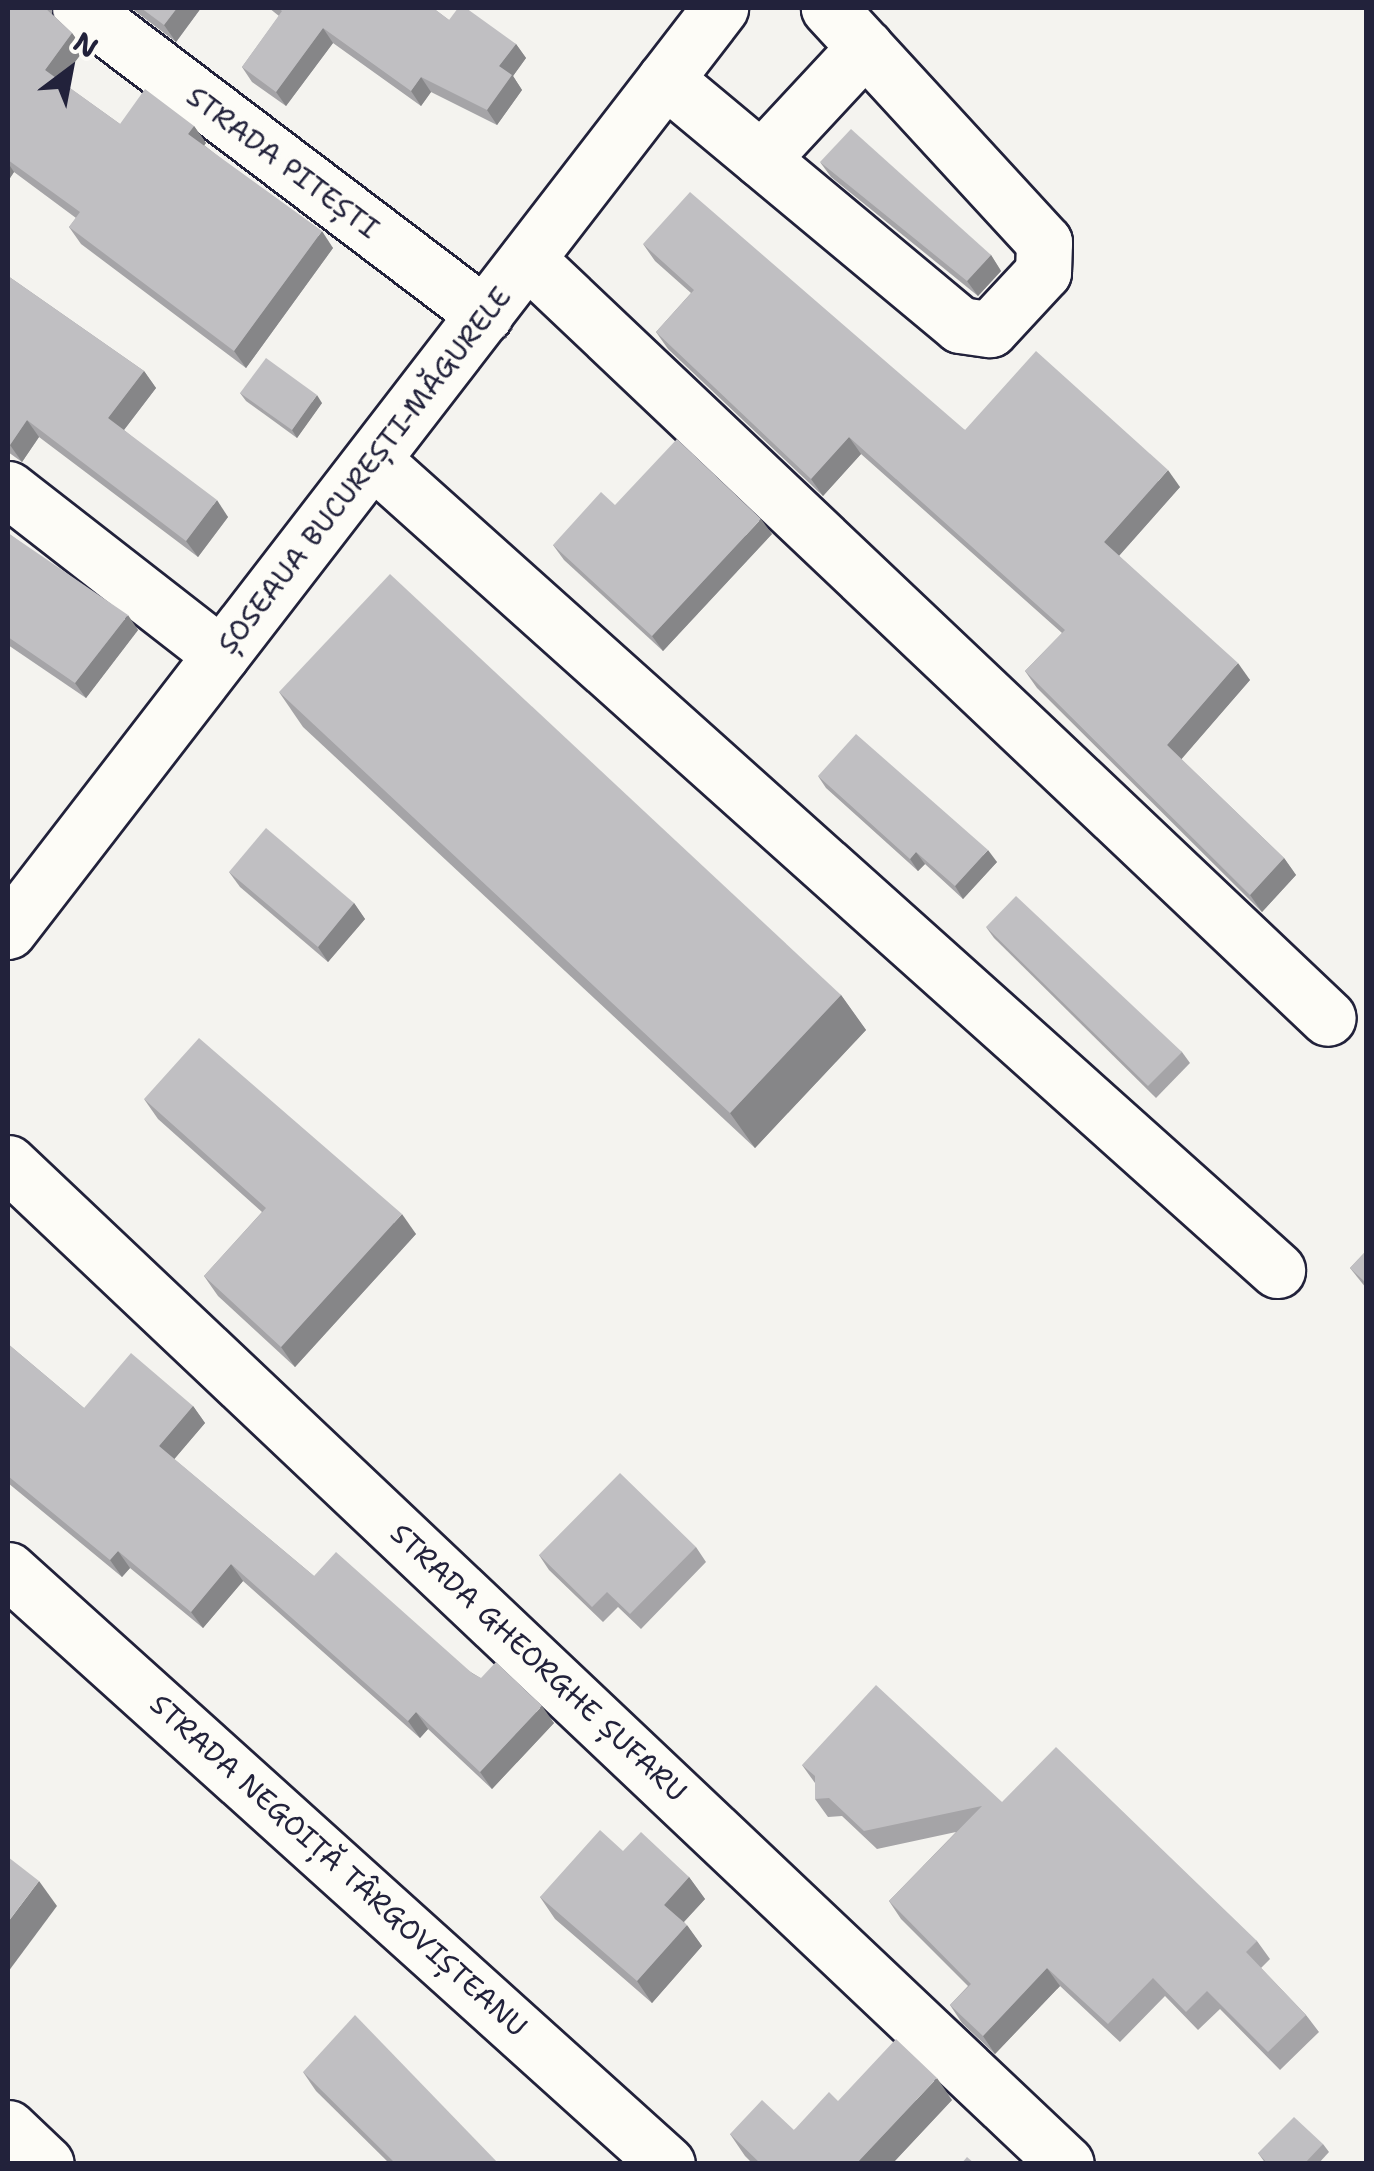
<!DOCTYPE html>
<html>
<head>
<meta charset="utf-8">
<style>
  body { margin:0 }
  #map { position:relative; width:1374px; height:2171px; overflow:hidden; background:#f4f3ef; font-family:"Shantell Sans",sans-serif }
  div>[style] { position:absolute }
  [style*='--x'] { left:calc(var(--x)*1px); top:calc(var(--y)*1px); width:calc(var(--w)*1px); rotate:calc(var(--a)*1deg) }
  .roads { filter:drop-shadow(2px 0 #22223b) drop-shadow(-2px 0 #22223b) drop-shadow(0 2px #22223b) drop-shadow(0 -2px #22223b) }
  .minor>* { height:55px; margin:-27.5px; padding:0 27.5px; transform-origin:27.5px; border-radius:27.5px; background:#fdfcf7 }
  .major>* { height:55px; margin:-27.5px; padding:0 27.5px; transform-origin:27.5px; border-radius:27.5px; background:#fdfcf7 }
  .wall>* { inset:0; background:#a5a4a7 }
  .shaded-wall>* { inset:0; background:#868688 }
  .building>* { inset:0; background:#c0bfc2 }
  span { translate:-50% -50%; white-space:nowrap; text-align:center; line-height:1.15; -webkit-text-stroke:8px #fdfcf7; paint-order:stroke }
  .street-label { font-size:28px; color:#22223b }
  .frame { position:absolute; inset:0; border:10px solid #22223b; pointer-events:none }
  .north { position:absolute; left:20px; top:20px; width:100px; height:100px; -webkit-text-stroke:8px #fdfcf7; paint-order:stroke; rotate:32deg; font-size:28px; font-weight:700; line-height:40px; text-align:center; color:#22223b }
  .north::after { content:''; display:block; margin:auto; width:35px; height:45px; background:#22223b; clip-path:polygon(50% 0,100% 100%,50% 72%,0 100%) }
</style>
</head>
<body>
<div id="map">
  <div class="roads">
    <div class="minor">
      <i style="--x:80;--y:8;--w:508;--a:37.16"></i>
      <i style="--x:665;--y:79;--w:384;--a:39.8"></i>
      <i style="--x:960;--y:325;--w:30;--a:8"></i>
      <i style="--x:990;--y:329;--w:78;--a:-47.1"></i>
      <i style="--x:1043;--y:272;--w:30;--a:-88"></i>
      <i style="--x:1044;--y:242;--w:318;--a:-132.6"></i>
      <i style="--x:761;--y:159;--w:153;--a:-47.1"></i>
      <i style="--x:527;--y:259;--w:1103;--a:43.46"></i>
      <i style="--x:373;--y:460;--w:1214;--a:41.86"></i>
      <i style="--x:8;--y:489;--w:270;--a:37.9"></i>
      <i style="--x:8;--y:1163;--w:1456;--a:43.41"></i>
      <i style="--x:8;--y:1570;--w:887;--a:42.03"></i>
      <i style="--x:8;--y:2128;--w:52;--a:43.5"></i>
    </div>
    <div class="major">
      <i style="--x:8;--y:931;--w:1166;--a:-52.35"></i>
    </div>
  </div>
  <div class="wall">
    <i style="clip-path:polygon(8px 8px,52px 8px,52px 14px,72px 33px,84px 50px,60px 81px,120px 124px,194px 126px,206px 143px,204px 145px,333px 248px,246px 368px,81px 244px,69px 227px,76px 218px,14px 172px,8px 181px)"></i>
    <i style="clip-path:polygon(131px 8px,201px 8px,176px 42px)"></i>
    <i style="clip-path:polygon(269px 8px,433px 8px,449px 20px,516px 44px,526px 58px,513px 76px,522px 90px,497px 125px,431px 92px,421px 106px,333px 43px,286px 106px,252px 82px,242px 67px,279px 16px)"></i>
    <i style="clip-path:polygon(820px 162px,991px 255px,1001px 271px,978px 296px,831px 177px)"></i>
    <i style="clip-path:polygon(643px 244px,965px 430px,1180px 487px,1119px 556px,1250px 680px,1181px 759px,1284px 858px,1296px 875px,1262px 912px,1037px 688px,1025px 671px,1062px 633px,861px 454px,823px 496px,668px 349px,656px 332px,691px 293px,655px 261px)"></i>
    <i style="clip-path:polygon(8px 276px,144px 371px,156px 388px,124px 430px,228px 517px,198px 557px,39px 437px,22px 462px,8px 452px)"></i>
    <i style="clip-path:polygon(240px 393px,322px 403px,297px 438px,246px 401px)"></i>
    <i style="clip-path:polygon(8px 533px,138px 630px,86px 698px,8px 645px)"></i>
    <i style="clip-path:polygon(772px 534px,663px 651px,564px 560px,553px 545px)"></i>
    <i style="clip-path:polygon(279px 692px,841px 995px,866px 1030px,755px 1148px,303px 727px)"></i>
    <i style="clip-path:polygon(818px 776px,997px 862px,963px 899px,925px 864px,918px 871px,826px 788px)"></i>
    <i style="clip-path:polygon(229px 872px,354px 903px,365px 919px,328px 962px,240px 887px)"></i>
    <i style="clip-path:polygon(986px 927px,1182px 1052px,1190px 1063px,1156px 1098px,994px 938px)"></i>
    <i style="clip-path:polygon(144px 1099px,416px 1234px,295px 1367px,218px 1296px,204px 1276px,262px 1212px,158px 1119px)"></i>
    <i style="clip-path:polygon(1366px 1251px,1366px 1288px,1350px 1268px)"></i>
    <i style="clip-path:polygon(8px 1344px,84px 1408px,193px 1406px,205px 1423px,174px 1459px,314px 1576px,554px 1723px,492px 1789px,428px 1729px,420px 1738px,243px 1581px,203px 1628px,130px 1568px,122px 1577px,8px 1483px)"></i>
    <i style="clip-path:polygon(696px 1547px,706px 1562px,641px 1629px,618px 1607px,603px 1622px,549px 1570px,539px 1555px)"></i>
    <i style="clip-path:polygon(802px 1765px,1002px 1802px,1257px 1941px,1270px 1959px,1261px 1968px,1306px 2015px,1319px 2032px,1280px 2070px,1220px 2009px,1198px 2030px,1165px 1996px,1120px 2042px,1060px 1986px,995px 2054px,962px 2023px,950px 2005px,968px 1986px,901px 1919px,889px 1901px,956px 1832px,877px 1849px,842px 1816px,828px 1817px,815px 1799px,815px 1783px)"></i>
    <i style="clip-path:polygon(623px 1851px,689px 1877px,705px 1899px,684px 1922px,702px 1946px,652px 2003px,555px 1919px,540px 1897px)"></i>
    <i style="clip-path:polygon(303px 2072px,499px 2164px,390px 2164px,316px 2091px)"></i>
    <i style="clip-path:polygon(952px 2100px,892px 2164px,753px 2164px,745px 2156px,730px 2134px,794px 2130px,838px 2101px)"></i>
    <i style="clip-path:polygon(1323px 2144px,1329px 2152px,1318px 2164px,1266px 2164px,1258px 2153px)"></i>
  </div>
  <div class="shaded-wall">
    <i style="clip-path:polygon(177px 8px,201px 8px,176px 42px,164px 25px)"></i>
    <i style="clip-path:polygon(323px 28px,333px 43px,286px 106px,276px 92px)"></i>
    <i style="clip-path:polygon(72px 33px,84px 50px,57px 86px,45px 70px)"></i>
    <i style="clip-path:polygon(516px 44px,526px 58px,513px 76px,522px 90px,497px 125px,487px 110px,499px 66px)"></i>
    <i style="clip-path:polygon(421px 77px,431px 92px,421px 106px,411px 91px)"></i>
    <i style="clip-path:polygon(194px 126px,206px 143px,200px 151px,188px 134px)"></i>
    <i style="clip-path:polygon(8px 163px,14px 172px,8px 181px)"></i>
    <i style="clip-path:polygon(322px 231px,333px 248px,246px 368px,234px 351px)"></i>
    <i style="clip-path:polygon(991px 255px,1001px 271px,978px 296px,967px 281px)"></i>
    <i style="clip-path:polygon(144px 371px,156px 388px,120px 435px,108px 418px)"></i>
    <i style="clip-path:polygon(317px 395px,322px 403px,297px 438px,292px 430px)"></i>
    <i style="clip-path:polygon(27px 420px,39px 437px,22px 462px,10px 445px)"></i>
    <i style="clip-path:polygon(849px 437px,861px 454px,823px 496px,811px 479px)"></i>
    <i style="clip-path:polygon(1168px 470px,1180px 487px,1116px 559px,1104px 542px)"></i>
    <i style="clip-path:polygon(217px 500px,228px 517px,198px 557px,186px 541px)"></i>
    <i style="clip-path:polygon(761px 519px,772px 534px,663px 651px,652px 636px)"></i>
    <i style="clip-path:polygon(128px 615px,138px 630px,86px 698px,75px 683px)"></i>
    <i style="clip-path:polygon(1238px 663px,1250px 680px,1179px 762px,1167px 745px)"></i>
    <i style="clip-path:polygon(988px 850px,997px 862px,963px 899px,955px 886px)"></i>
    <i style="clip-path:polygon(916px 852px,925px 864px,918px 871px,910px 859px)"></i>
    <i style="clip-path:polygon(1284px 858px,1296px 875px,1262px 912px,1250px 895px)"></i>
    <i style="clip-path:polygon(354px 903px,365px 919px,328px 962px,318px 947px)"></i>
    <i style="clip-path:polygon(841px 995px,866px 1030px,755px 1148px,730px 1113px)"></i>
    <i style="clip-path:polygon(402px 1214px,416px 1234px,295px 1367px,281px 1347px)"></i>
    <i style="clip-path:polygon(193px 1406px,205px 1423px,171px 1463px,159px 1446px)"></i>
    <i style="clip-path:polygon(118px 1551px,130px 1568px,122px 1577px,110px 1560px)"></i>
    <i style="clip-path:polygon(231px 1564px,243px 1581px,203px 1628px,191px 1612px)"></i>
    <i style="clip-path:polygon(542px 1706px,554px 1723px,492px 1789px,480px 1772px)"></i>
    <i style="clip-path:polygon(416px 1712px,428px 1729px,420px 1738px,408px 1721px)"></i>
    <i style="clip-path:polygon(689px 1877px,705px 1899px,679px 1927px,664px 1905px)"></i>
    <i style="clip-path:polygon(39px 1881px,57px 1906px,8px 1972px,8px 1922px)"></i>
    <i style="clip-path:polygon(687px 1925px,702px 1946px,652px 2003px,637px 1981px)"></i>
    <i style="clip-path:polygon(1047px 1968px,1060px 1986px,995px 2054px,983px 2036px)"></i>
    <i style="clip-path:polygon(937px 2078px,952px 2100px,892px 2164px,856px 2164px)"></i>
  </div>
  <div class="building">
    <i style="clip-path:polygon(8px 8px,45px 8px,72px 33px,45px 70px,120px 124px,145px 89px,194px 126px,188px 134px,322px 231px,234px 351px,69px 227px,80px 212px,8px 160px)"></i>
    <i style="clip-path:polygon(141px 8px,177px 8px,164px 25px)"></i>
    <i style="clip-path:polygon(278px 8px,433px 8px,449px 20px,458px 8px,466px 8px,516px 44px,499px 66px,512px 75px,487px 110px,421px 77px,411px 91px,323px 28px,276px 92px,242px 67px,282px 11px)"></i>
    <i style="clip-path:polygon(851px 129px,991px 255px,967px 281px,820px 162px)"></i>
    <i style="clip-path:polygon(690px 192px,965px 430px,1036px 351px,1168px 470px,1104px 542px,1238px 663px,1167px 745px,1284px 858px,1250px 895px,1025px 671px,1065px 630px,849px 437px,811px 479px,656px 332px,694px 290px,643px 244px)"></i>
    <i style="clip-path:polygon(8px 276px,144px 371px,108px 418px,217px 500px,186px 541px,27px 420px,10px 445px,8px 443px)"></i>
    <i style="clip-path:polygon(266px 358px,317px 395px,292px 430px,240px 393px)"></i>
    <i style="clip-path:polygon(677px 439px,761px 519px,652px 636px,553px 545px,601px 492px,615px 505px)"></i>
    <i style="clip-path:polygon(8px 533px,128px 615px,75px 683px,8px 637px)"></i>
    <i style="clip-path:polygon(390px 574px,841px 995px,730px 1113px,279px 692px)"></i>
    <i style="clip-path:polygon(856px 734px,988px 850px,955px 886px,916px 852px,910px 859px,818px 776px)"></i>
    <i style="clip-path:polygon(266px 828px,354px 903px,318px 947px,229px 872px)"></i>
    <i style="clip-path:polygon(1016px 896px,1182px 1052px,1148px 1086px,986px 927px)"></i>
    <i style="clip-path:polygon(199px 1038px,402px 1214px,281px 1347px,204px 1276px,266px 1208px,144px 1099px)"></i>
    <i style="clip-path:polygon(1366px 1251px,1366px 1283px,1350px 1268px)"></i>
    <i style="clip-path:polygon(8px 1344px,84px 1408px,131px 1353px,193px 1406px,159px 1446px,314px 1576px,336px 1552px,473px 1674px,481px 1678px,496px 1662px,542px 1706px,480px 1772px,416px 1712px,408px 1721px,231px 1564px,191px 1612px,118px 1551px,110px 1560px,8px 1476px)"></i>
    <i style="clip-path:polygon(620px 1473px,696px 1547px,630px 1614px,607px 1592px,592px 1607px,539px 1555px)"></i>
    <i style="clip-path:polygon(876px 1685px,1002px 1802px,1056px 1747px,1257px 1941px,1246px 1952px,1306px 2015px,1268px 2052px,1207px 1991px,1186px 2012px,1153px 1978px,1108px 2024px,1047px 1968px,983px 2036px,950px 2005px,971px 1984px,889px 1901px,982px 1806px,864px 1831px,829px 1798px,815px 1799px,815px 1776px,802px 1765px)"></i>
    <i style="clip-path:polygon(600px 1830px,623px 1851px,641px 1832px,689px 1877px,664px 1905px,687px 1925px,637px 1981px,540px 1897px)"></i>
    <i style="clip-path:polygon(8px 1857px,39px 1881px,8px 1922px)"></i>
    <i style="clip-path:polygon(355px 2015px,499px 2164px,396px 2164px,303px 2072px)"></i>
    <i style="clip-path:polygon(896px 2039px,937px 2078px,856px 2164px,761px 2164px,730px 2134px,762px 2100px,794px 2130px,829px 2092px,838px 2101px)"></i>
    <i style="clip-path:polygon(1294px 2117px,1323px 2144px,1304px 2164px,1268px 2164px,1258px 2153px)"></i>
    <i style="clip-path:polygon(967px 2157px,975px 2164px,961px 2164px)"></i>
  </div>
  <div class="street-label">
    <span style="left:283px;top:162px;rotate:37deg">STRADA PITEȘTI</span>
    <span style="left:364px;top:470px;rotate:-52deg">ȘOSEAUA BUCUREȘTI-MĂGURELE</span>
    <span style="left:539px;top:1662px;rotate:43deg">STRADA GHEORGHE ȘUFARU</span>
    <span style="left:339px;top:1865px;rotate:42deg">STRADA NEGOIȚĂ TÂRGOVIȘTEANU</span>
  </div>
  <div class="frame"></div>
  <div class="north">N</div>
</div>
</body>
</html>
